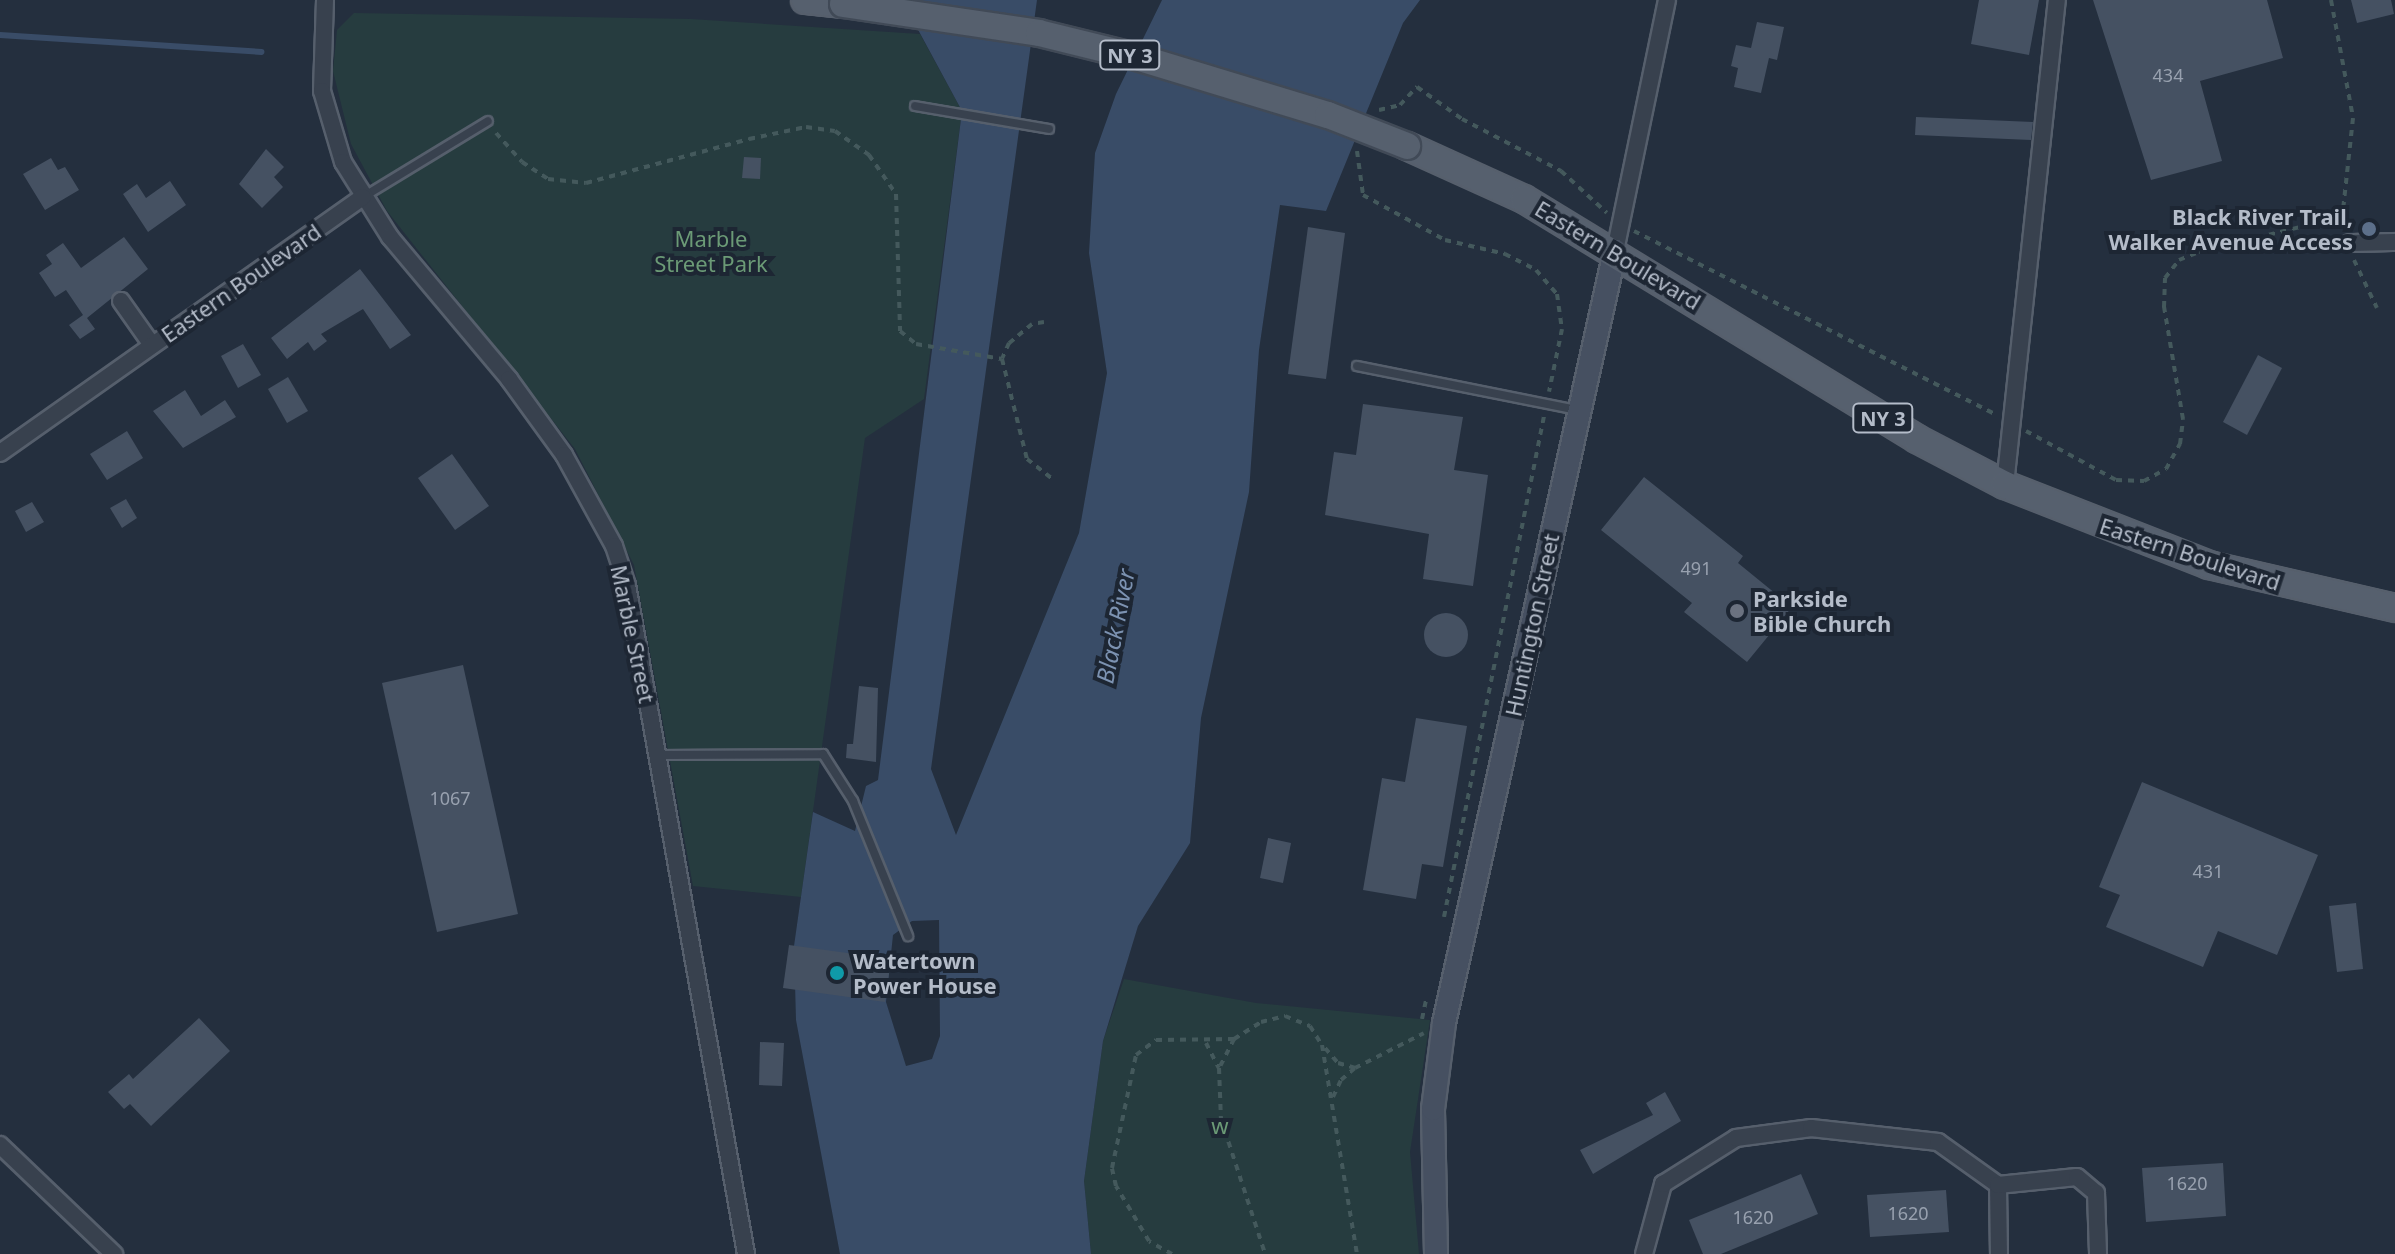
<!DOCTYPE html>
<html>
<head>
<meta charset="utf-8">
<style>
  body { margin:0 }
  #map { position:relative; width:2395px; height:1254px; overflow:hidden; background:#242f3e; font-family:"Noto Sans",sans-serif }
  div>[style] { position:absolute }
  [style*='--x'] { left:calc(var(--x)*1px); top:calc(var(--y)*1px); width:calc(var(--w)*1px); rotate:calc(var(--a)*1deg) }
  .green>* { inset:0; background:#263c3f }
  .water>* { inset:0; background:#394c67 }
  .stream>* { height:6px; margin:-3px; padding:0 3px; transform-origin:3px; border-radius:3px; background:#394c67 }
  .building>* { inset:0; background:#455162 }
  .round { border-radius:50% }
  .path>* { height:4px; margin-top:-2px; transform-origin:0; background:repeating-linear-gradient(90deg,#44595c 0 6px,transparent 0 12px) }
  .roads { filter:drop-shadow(2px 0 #565f6c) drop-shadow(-2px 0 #565f6c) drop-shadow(0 2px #565f6c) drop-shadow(0 -2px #565f6c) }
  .lane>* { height:8px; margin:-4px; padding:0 4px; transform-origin:4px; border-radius:4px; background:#38414e }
  .street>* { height:16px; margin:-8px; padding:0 8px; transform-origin:8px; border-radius:8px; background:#38414e }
  .secondary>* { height:22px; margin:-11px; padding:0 11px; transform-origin:11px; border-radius:11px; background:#465061 }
  .primary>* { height:26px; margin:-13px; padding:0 13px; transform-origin:13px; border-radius:13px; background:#56606e }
  .bridges { filter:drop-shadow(2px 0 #414a57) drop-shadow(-2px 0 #414a57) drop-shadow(0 2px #414a57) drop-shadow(0 -2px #414a57) }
  .primary-bridge>* { height:26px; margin:-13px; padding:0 13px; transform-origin:13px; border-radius:13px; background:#56606e }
  .dots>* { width:22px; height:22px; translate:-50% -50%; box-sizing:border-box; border:4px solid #1d2633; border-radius:50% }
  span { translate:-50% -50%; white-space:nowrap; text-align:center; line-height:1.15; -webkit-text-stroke:8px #1d2633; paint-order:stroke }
  .number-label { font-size:18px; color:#98a1af }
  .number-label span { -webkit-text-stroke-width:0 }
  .shield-label span { padding:2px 6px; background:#1d2633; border:2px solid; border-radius:6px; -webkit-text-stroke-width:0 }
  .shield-label { font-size:20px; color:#b4bcc9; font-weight:700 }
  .poi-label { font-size:22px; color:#b4bcc9; font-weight:700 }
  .right { translate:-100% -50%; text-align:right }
  .left { translate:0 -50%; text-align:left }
  .park-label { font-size:22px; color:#6b9a76 }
  .street-label { font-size:22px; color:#b4bcc9 }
  .water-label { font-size:24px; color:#7c92b1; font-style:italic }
</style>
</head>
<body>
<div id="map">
  <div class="green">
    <i style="clip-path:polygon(354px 13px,691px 19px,920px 34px,962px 111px,924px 399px,865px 438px,801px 897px,693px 886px,634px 565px,575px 449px,387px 211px,351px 144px,333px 71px,337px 30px)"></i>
    <i style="clip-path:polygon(1124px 979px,1256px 1003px,1430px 1020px,1410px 1152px,1419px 1254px,1091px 1254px,1084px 1181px,1103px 1041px)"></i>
  </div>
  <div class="water">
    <i style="clip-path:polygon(evenodd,902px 0,1037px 0,931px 769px,956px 835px,1079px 533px,1107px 373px,1089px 253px,1095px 153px,1116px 94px,1162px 0,1420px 0,1403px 23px,1326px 211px,1280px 205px,1259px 350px,1249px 492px,1201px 718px,1190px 843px,1138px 926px,1103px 1041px,1084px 1181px,1091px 1254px,840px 1254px,796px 1020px,794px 946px,813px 812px,855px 831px,866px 786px,878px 780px,962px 111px,902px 0,939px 920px,940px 1036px,932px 1059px,906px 1066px,886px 1002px,893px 935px,912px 921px,939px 920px)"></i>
  </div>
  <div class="stream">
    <i style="--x:0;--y:35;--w:262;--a:3.7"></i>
  </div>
  <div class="building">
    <i style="clip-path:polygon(1979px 0,2039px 0,2029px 55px,1971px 44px)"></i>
    <i style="clip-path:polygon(2093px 0,2267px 0,2283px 58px,2200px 81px,2222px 161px,2151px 180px)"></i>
    <i style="clip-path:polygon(2351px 0,2391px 0,2394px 14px,2357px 23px)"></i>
    <i style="clip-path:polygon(1757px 22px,1784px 27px,1777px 60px,1769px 58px,1761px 93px,1734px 87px,1738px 68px,1731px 66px,1736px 45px,1751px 48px)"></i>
    <i style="clip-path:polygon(1916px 117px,2033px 122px,2031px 140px,1915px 135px)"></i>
    <i style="clip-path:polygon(266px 149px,284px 167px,274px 177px,283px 187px,262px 208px,239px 184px)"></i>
    <i style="clip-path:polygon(744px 157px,761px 158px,760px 179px,742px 178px)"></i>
    <i style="clip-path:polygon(51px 158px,58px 170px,65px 167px,79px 190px,45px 210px,23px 174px)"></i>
    <i style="clip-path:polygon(170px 181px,186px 205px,148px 232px,123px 194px,137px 184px,146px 198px)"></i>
    <i style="clip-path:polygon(1308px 227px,1345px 233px,1326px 379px,1288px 374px)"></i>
    <i style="clip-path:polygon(124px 237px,148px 269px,87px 318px,95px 329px,80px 339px,69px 325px,83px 315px,66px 290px,55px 297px,39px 273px,52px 264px,46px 255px,63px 243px,81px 268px)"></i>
    <i style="clip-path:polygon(360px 269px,411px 335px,390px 349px,363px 309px,321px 334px,327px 341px,314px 351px,308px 342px,287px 359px,271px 338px)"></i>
    <i style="clip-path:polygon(243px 344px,261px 375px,238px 388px,221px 356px)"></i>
    <i style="clip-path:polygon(2258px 355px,2282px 368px,2247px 435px,2223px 422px)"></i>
    <i style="clip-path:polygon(288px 377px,308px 411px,287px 423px,268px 389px)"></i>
    <i style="clip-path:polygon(185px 390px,201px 416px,225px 400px,236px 417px,183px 448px,153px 411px)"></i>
    <i style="clip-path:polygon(1363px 404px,1463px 417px,1454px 470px,1488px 475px,1473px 586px,1423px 579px,1429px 534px,1325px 515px,1334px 452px,1356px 455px)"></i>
    <i style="clip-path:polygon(127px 431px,143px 458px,107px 480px,90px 454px)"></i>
    <i style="clip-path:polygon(452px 454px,489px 506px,455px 530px,418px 478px)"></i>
    <i style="clip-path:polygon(1644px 477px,1743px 556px,1738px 563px,1792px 607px,1747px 662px,1684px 612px,1692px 603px,1601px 530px)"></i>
    <i style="clip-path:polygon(126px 499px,137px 518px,122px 528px,110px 508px)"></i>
    <i style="clip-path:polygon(32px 502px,44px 522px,26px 532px,15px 511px)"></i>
    <i class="round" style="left:1424px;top:613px;width:44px;height:44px"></i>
    <i style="clip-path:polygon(463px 665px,518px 914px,437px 932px,382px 683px)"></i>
    <i style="clip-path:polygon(859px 686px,878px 688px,876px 762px,846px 758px,847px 744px,853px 744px)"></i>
    <i style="clip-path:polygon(1416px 718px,1467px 726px,1443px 867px,1422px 864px,1416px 899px,1363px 890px,1382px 778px,1405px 782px)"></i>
    <i style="clip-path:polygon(2142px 782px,2318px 855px,2277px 955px,2218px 931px,2203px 967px,2106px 927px,2120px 895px,2099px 887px)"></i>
    <i style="clip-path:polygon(1268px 838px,1291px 843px,1283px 883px,1260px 878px)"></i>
    <i style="clip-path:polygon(2356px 903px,2363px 969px,2337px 972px,2329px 906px)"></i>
    <i style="clip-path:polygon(789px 945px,891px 959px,885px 1002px,783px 988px)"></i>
    <i style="clip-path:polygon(199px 1018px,230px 1051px,151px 1126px,130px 1104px,124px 1109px,108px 1092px,129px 1074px,133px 1079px)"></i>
    <i style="clip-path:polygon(760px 1042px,784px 1043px,782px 1086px,759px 1085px)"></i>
    <i style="clip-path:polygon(1665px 1092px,1681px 1121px,1593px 1174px,1580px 1150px,1653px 1115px,1646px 1103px)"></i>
    <i style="clip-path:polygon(2223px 1163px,2226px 1216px,2146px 1222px,2142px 1168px)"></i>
    <i style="clip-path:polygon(1801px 1174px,1818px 1214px,1721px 1254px,1703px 1254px,1689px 1220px)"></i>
    <i style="clip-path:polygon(1946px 1190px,1949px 1232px,1870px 1237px,1867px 1195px)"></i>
  </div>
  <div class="path">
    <i style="--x:2331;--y:0;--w:120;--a:79.4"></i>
    <i style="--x:2353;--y:118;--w:93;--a:96.2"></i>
    <i style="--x:2343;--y:210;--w:18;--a:77"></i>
    <i style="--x:1379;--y:110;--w:22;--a:-13"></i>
    <i style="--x:1400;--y:105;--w:25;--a:-47"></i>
    <i style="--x:1417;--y:87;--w:55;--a:35.4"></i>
    <i style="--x:1462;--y:119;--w:112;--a:27.7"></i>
    <i style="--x:1561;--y:171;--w:62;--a:42.4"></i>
    <i style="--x:496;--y:133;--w:39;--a:48"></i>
    <i style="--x:522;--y:162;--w:31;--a:33"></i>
    <i style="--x:548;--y:179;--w:38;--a:6"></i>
    <i style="--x:586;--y:183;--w:169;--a:-15.1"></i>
    <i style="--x:749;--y:139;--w:58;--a:-11.9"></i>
    <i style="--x:806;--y:127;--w:29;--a:8"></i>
    <i style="--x:835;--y:131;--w:42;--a:35.2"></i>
    <i style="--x:869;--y:155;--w:47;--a:55.3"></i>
    <i style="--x:896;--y:194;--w:137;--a:88.3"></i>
    <i style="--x:900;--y:331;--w:21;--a:39"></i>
    <i style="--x:916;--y:344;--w:87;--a:9.9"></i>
    <i style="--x:1357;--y:151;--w:44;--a:82.2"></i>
    <i style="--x:1363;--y:195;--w:94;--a:28.8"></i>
    <i style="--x:1445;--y:240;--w:62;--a:13.1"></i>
    <i style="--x:1505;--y:254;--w:35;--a:27"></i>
    <i style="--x:1536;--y:270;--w:32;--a:49"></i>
    <i style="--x:1557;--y:294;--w:35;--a:82"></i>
    <i style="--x:1562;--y:329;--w:64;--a:101.7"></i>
    <i style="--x:1634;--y:231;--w:407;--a:26.9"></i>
    <i style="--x:2354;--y:260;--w:53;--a:64.4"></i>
    <i style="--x:1044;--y:322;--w:12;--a:171"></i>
    <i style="--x:1032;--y:324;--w:30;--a:140"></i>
    <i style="--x:1009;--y:343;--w:17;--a:114"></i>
    <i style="--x:1002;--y:359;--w:103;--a:76"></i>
    <i style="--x:1027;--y:459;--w:33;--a:38"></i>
    <i style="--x:2026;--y:431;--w:102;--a:28.6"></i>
    <i style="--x:2116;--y:480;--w:28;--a:2"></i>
    <i style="--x:2144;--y:481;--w:25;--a:-29"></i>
    <i style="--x:2166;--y:469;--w:29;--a:-61"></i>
    <i style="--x:2180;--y:444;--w:25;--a:-83"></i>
    <i style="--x:2183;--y:419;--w:114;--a:-99.6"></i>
    <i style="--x:2164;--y:307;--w:29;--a:-88"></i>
    <i style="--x:2165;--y:278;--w:23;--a:-52"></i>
    <i style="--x:2179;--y:260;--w:22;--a:-22"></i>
    <i style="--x:2199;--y:252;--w:149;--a:-13.9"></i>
    <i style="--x:1444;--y:917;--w:511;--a:-78.71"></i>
    <i style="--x:1422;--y:1019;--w:19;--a:-78"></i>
    <i style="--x:1234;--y:1039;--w:33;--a:117"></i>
    <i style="--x:1219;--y:1068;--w:51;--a:87.8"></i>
    <i style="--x:1221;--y:1119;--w:142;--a:71.9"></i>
    <i style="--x:1206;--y:1043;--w:28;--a:63"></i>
    <i style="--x:1325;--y:1048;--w:20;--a:49"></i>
    <i style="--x:1338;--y:1063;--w:18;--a:16"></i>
    <i style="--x:1355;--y:1068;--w:77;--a:-26.9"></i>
    <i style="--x:1333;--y:1097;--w:19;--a:-65"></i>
    <i style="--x:1341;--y:1080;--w:18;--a:-41"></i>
    <i style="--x:1172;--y:1254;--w:26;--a:-151"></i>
    <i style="--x:1149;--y:1241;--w:64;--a:-121"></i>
    <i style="--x:1116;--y:1186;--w:18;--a:-103"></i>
    <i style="--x:1112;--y:1168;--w:116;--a:-78"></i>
    <i style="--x:1136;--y:1055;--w:25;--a:-37"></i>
    <i style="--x:1156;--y:1040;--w:78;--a:-0.7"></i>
    <i style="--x:1234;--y:1039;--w:32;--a:-32"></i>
    <i style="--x:1261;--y:1022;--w:25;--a:-14"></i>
    <i style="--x:1285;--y:1016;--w:27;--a:22"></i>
    <i style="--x:1310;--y:1026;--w:22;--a:58"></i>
    <i style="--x:1322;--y:1045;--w:212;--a:80.5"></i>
  </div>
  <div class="roads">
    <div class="lane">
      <i style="--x:915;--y:106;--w:136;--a:9.7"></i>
      <i style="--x:363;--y:197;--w:146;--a:-31.3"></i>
      <i style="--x:1357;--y:366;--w:225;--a:11.3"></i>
      <i style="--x:658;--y:755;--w:165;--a:-0.3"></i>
      <i style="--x:823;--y:754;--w:56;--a:57.4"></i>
      <i style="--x:853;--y:801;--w:146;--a:67.8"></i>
    </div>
    <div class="street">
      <i style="--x:325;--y:0;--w:91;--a:91.9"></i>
      <i style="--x:322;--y:91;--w:74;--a:73.5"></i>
      <i style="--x:343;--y:162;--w:89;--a:57.9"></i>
      <i style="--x:390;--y:237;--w:185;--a:50"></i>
      <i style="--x:509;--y:379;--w:94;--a:54.1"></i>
      <i style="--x:564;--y:455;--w:104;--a:61.2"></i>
      <i style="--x:614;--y:546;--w:41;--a:71.6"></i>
      <i style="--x:627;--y:585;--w:680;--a:79.91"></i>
      <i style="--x:2350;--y:243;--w:45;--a:-1.3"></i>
      <i style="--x:1615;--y:251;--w:256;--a:-78.3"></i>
      <i style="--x:121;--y:301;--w:54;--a:54.8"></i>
      <i style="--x:0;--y:453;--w:444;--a:-35.2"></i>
      <i style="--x:2005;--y:485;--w:488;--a:-83.9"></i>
      <i style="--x:0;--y:1145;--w:158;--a:43.7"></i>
      <i style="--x:1998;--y:1185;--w:69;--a:89.2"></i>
      <i style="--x:1644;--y:1254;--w:73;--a:-74.8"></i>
      <i style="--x:1663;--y:1184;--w:86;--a:-32.2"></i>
      <i style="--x:1736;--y:1138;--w:76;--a:-7.6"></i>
      <i style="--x:1811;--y:1128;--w:128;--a:6.3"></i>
      <i style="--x:1938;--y:1142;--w:74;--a:35.6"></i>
      <i style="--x:1998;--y:1185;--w:79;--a:-5.8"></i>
      <i style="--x:2077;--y:1177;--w:25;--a:40"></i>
      <i style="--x:2096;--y:1193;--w:61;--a:88.1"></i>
    </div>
    <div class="secondary">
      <i style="--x:1436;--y:1254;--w:145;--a:-91.2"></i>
      <i style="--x:1433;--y:1109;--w:87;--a:-82.7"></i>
      <i style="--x:1444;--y:1023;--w:791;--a:-77.51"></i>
    </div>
    <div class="primary">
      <i style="--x:805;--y:0;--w:38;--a:6"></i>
      <i style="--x:1407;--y:146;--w:128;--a:24.4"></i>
      <i style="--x:1524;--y:199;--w:460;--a:31.4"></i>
      <i style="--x:1917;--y:439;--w:99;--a:27.6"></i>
      <i style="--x:2005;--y:485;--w:219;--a:21.4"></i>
      <i style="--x:2209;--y:565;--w:191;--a:13"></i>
    </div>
  </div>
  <div class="bridges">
    <div class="primary-bridge">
      <i style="--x:843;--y:4;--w:198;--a:8.4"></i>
      <i style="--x:1039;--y:33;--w:104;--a:13.9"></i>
      <i style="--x:1140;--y:58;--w:196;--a:16.9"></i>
      <i style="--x:1328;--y:115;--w:85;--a:21.4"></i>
    </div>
  </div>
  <div class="dots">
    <i style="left:2369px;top:229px;background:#5c6f8a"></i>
    <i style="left:1737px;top:611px;background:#6b7280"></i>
    <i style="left:837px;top:973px;background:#0f9aa8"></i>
  </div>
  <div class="number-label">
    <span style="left:2168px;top:75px">434</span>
    <span style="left:1696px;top:568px">491</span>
    <span style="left:450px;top:798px">1067</span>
    <span style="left:2208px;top:871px">431</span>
    <span style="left:2187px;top:1183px">1620</span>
    <span style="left:1908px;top:1213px">1620</span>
    <span style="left:1753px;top:1217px">1620</span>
  </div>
  <div class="shield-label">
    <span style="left:1130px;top:55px">NY 3</span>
    <span style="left:1883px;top:418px">NY 3</span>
  </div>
  <div class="poi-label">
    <span class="right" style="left:2353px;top:229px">Black River Trail,<br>Walker Avenue Access</span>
    <span class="left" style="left:1753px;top:611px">Parkside<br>Bible Church</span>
    <span class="left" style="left:853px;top:973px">Watertown<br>Power House</span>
  </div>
  <div class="park-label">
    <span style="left:711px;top:251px">Marble<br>Street Park</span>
    <span style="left:1220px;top:1126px">w</span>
  </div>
  <div class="street-label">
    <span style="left:1618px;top:255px;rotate:31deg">Eastern Boulevard</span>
    <span style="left:241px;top:283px;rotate:-35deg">Eastern Boulevard</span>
    <span style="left:2190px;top:554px;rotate:18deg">Eastern Boulevard</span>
    <span style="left:1532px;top:625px;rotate:-78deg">Huntington Street</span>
    <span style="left:633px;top:634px;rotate:78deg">Marble Street</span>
  </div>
  <div class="water-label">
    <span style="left:1115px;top:626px;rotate:-79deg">Black River</span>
  </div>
</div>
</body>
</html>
